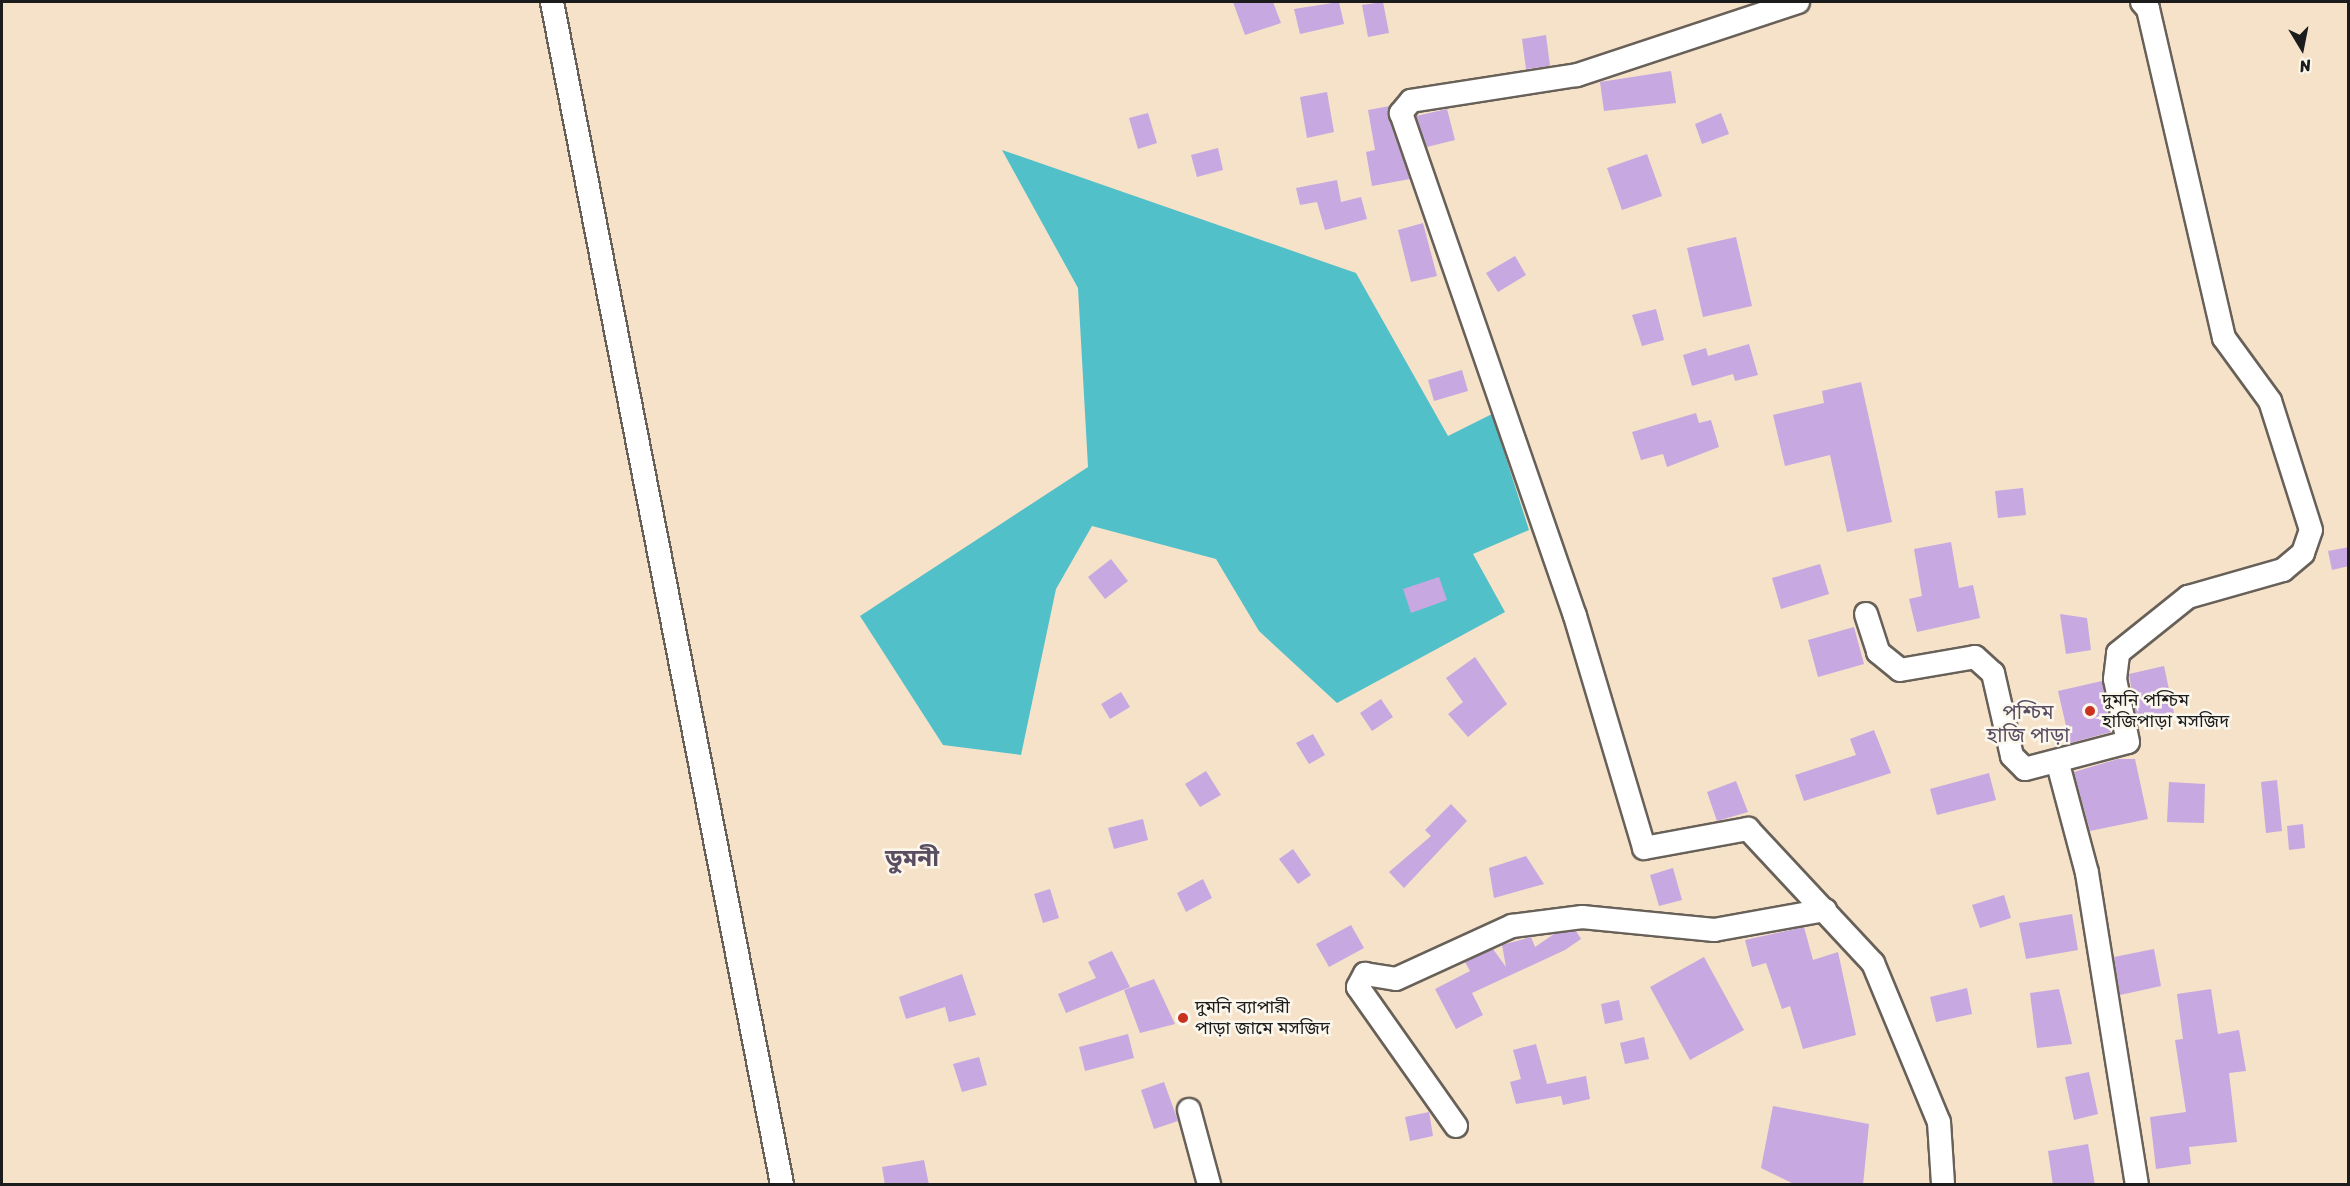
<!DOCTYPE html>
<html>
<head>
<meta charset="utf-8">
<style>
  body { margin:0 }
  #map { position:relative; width:2350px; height:1186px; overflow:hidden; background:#f6e2c9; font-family:Sriracha,"Noto Sans Bengali",sans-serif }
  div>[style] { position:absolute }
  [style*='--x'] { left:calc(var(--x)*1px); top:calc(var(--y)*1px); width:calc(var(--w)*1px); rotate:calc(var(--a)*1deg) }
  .water>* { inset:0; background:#52c0c8 }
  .building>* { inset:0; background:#c7a8e0 }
  .roads { filter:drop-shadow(2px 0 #686159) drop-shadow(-2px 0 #686159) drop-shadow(0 2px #686159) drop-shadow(0 -2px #686159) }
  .street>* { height:22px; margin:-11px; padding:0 11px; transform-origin:11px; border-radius:11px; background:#fff }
  .dots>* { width:16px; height:16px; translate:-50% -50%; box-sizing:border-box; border:3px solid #fbf7ec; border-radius:50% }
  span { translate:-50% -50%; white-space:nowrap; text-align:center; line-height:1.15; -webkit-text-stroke:5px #fbf7ec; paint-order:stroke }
  .poi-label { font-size:18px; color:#1c1c1c }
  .left { translate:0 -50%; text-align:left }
  .neighbourhood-label { font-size:20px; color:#584d61 }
  .district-label { font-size:24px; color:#584d61; font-weight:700 }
  .frame { position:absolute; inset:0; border:3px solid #1c1c1c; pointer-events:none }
  .north { position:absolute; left:2272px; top:18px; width:60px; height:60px; -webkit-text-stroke:4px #fbf7ec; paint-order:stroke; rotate:170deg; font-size:16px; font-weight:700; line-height:24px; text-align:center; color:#1c1c1c }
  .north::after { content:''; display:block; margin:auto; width:21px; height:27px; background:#1c1c1c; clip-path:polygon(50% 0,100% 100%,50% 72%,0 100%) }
</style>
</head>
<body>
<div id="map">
  <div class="water">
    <i style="clip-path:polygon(1002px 150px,1356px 273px,1448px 436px,1492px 414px,1529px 530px,1473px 554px,1505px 612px,1337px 703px,1259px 631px,1216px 559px,1092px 526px,1056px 589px,1021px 755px,943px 745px,860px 616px,1088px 467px,1078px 288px)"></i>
  </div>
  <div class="building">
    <i style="clip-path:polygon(1233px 2px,1273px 2px,1281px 23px,1245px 35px)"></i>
    <i style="clip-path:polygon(1339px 2px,1344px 24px,1300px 34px,1294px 9px)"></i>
    <i style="clip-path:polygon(1383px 2px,1389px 33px,1368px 37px,1362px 5px)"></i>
    <i style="clip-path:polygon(1546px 35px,1550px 66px,1526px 69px,1522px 39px)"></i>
    <i style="clip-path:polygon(1671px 71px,1676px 103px,1604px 111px,1600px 82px)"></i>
    <i style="clip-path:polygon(1327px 92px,1334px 132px,1307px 138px,1300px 97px)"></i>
    <i style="clip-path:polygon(1390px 106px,1388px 117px,1410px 179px,1372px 186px,1366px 152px,1375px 150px,1368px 110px)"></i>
    <i style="clip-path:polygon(1447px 109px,1455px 140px,1427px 147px,1416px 116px)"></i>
    <i style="clip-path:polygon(1148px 113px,1157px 143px,1138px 149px,1129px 118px)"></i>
    <i style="clip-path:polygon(1721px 113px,1729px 134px,1702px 144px,1695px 124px)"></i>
    <i style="clip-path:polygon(1218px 148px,1223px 170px,1197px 177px,1191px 155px)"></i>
    <i style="clip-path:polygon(1647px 154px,1662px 196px,1622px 210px,1607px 168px)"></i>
    <i style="clip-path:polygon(1337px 180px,1341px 202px,1361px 197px,1367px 219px,1325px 230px,1317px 202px,1300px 205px,1296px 188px)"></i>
    <i style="clip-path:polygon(1423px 223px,1437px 276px,1411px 282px,1398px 230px)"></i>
    <i style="clip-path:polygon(1736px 237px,1752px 306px,1703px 317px,1687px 248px)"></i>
    <i style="clip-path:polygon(1515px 256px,1526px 275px,1498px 292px,1486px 273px)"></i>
    <i style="clip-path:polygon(1656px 309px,1664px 340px,1642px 346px,1632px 315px)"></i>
    <i style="clip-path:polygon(1749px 344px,1758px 375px,1735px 381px,1733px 374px,1692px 386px,1683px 355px,1706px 348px,1708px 356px)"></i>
    <i style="clip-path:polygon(1462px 370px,1468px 391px,1434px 401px,1428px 380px)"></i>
    <i style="clip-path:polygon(1861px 382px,1892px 522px,1847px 532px,1830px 455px,1785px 466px,1773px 415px,1824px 403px,1822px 391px)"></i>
    <i style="clip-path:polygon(1696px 413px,1699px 423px,1711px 420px,1719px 447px,1667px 467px,1663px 454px,1641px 460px,1632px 432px)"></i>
    <i style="clip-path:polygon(2023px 488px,2026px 515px,1998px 518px,1995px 491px)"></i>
    <i style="clip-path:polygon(1951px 542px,1959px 588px,1973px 585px,1980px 618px,1917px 632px,1909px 599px,1922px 596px,1914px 549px)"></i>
    <i style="clip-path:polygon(2349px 547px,2349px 566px,2332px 570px,2328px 551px)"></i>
    <i style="clip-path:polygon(1111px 559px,1128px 581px,1105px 599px,1088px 577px)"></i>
    <i style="clip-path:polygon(1820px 564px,1829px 594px,1781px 609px,1772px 578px)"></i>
    <i style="clip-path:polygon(1439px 577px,1447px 600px,1411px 613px,1403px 589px)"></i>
    <i style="clip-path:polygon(2060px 614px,2087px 618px,2091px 650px,2066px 654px)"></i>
    <i style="clip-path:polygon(1854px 627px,1864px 664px,1818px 677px,1808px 640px)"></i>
    <i style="clip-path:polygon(1475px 657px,1507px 704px,1468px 737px,1448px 714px,1463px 702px,1446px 678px)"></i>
    <i style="clip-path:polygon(2164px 666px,2174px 713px,2137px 721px,2129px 674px)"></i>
    <i style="clip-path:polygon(2102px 681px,2111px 732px,2070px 743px,2058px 691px)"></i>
    <i style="clip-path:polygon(1121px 692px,1130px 707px,1110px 719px,1101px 704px)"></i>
    <i style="clip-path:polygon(1381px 699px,1393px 717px,1372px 731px,1360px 713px)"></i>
    <i style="clip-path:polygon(1874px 730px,1891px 773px,1804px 801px,1795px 775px,1856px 755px,1850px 739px)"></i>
    <i style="clip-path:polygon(1313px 734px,1325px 755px,1309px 764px,1296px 743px)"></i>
    <i style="clip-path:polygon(2118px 759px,2135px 759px,2148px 819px,2090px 831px,2074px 772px)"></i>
    <i style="clip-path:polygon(1206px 771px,1221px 795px,1200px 807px,1185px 784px)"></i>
    <i style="clip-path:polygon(1989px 773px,1996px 800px,1937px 815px,1930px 789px)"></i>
    <i style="clip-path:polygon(2277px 780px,2282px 831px,2266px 833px,2261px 782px)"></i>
    <i style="clip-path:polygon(1736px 781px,1748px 812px,1717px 821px,1707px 792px)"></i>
    <i style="clip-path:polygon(2169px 782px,2205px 784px,2204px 823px,2167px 822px)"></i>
    <i style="clip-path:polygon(1451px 804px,1467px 821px,1404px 888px,1389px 872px,1431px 836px,1425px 830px)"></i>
    <i style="clip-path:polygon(1143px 819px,1148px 840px,1114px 849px,1108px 828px)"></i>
    <i style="clip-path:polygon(2303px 824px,2305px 848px,2289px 850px,2287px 826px)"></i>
    <i style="clip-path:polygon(1293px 849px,1311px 875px,1298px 884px,1279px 859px)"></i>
    <i style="clip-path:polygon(1526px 856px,1544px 884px,1494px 898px,1489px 868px)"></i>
    <i style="clip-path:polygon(1673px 868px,1682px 900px,1659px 906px,1650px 875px)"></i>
    <i style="clip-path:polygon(1203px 879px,1212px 898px,1186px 912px,1177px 893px)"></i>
    <i style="clip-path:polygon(1050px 889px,1059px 918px,1043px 923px,1034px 894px)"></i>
    <i style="clip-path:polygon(2004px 895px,2011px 918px,1980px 928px,1972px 905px)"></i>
    <i style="clip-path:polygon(2072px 914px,2078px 950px,2026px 959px,2019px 923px)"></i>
    <i style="clip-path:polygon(1351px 925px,1364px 948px,1329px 967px,1316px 944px)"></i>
    <i style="clip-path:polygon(1804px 927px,1813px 960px,1838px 952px,1856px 1035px,1803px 1049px,1790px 1006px,1782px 1009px,1766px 963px,1752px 967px,1745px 940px)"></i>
    <i style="clip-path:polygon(1576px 931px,1581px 939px,1565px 950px,1472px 993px,1483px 1015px,1456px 1029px,1435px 989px,1470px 971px,1465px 962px,1493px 949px,1506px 967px,1502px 945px,1531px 937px,1535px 947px,1554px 934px)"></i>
    <i style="clip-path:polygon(2154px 949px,2161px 986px,2120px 995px,2114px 957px)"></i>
    <i style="clip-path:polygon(1112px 951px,1130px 987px,1066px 1013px,1058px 994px,1096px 978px,1088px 962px)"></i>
    <i style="clip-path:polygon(1704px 957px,1744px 1030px,1690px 1060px,1650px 987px)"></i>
    <i style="clip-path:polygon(962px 974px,976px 1015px,949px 1022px,945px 1007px,906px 1019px,899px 997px)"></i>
    <i style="clip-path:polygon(1154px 979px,1175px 1024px,1140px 1033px,1124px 990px)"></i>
    <i style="clip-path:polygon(1967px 988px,1972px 1014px,1936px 1022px,1930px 997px)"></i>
    <i style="clip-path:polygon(2059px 989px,2072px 1044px,2037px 1048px,2030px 993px)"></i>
    <i style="clip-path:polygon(2211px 989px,2218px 1034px,2239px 1030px,2246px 1071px,2229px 1073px,2237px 1142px,2189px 1147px,2191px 1164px,2156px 1169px,2150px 1117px,2186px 1112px,2175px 1040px,2183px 1039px,2177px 994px)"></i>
    <i style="clip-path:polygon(1619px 1000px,1623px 1020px,1605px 1024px,1601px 1004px)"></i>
    <i style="clip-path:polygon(1128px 1034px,1134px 1058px,1085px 1071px,1079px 1047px)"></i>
    <i style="clip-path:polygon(1644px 1037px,1649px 1059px,1625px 1064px,1620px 1043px)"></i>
    <i style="clip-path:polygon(1536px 1044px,1547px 1084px,1586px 1076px,1590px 1099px,1563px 1105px,1561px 1096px,1516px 1104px,1510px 1082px,1521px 1079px,1513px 1050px)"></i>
    <i style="clip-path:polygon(979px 1057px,987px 1085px,962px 1092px,953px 1064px)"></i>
    <i style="clip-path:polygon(2089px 1072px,2098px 1114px,2074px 1120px,2065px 1077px)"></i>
    <i style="clip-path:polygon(1164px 1082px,1178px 1121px,1154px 1129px,1141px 1090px)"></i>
    <i style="clip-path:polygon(1773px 1106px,1869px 1124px,1863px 1185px,1796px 1185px,1761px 1168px)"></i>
    <i style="clip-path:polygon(1429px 1112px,1433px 1136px,1410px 1141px,1405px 1117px)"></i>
    <i style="clip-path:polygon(2088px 1144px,2095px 1185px,2053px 1185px,2048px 1151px)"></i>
    <i style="clip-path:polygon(924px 1160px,929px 1185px,885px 1185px,882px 1167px)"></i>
  </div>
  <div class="roads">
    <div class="street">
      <i style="--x:552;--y:2;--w:1204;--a:78.99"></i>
      <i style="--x:1798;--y:2;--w:233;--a:161.7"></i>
      <i style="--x:1577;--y:75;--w:168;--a:171.1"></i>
      <i style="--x:1411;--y:101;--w:16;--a:130"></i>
      <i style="--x:1401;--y:113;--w:532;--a:70.92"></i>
      <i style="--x:1575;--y:616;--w:242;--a:73.4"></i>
      <i style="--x:1644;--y:848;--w:106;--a:-10.4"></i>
      <i style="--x:1748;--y:829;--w:183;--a:47"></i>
      <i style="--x:1873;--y:963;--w:172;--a:67.5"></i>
      <i style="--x:1939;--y:1122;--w:62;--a:86.3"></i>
      <i style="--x:1866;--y:614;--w:40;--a:72"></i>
      <i style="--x:1878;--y:652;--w:28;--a:39"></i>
      <i style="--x:1900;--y:670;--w:76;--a:-9.8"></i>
      <i style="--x:1975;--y:657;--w:24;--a:42"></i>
      <i style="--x:1993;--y:673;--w:85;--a:77.1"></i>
      <i style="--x:2012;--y:756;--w:18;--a:45"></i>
      <i style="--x:2025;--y:769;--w:106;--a:-14.7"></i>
      <i style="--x:2128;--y:742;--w:64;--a:-101.7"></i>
      <i style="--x:2115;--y:679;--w:26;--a:-83"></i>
      <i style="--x:2118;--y:653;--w:90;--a:-38.7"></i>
      <i style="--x:2188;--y:597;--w:99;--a:-15.9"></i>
      <i style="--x:2283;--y:570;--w:26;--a:-40"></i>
      <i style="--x:2303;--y:553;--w:24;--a:-71"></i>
      <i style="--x:2311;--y:530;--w:135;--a:-107.6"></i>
      <i style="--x:2270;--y:401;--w:78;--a:-126.1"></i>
      <i style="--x:2224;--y:338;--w:338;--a:-103"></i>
      <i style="--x:2148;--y:9;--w:9;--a:-131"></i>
      <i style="--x:2058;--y:764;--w:113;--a:75.1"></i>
      <i style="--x:2087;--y:873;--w:315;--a:80.9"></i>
      <i style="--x:1189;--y:1110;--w:77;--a:74.9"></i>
      <i style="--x:1456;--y:1126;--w:170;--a:-125.2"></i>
      <i style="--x:1358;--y:987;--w:15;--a:-62"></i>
      <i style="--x:1365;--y:974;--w:31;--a:9"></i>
      <i style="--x:1396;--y:979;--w:128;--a:-24.6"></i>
      <i style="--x:1512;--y:926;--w:71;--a:-7.3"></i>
      <i style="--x:1582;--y:917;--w:133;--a:5.6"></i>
      <i style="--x:1714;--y:930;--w:113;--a:-10.2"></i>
    </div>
  </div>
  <div class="dots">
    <i style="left:2090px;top:711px;background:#c8321e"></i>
    <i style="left:1183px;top:1018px;background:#c8321e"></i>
  </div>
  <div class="poi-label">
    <span class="left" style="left:2102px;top:711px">দুমনি পশ্চিম<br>হাজিপাড়া মসজিদ</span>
    <span class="left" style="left:1195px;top:1018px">দুমনি ব্যাপারী<br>পাড়া জামে মসজিদ</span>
  </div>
  <div class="neighbourhood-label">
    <span style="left:2028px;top:724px">পশ্চিম<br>হাজি পাড়া</span>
  </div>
  <div class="district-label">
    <span style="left:912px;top:859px">ডুমনী</span>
  </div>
  <div class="frame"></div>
  <div class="north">N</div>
</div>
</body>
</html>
